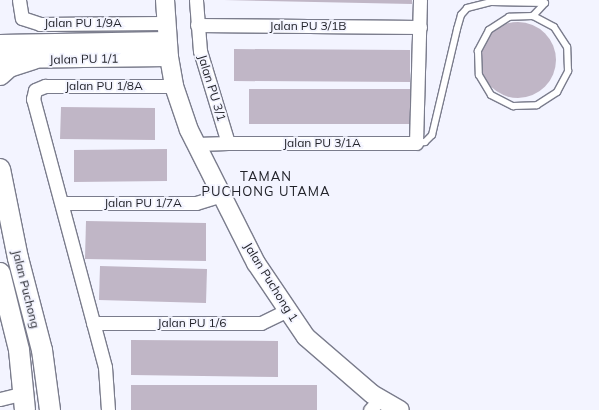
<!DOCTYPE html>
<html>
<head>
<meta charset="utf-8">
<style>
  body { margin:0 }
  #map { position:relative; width:599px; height:410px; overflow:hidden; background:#f3f4ff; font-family:Mulish,sans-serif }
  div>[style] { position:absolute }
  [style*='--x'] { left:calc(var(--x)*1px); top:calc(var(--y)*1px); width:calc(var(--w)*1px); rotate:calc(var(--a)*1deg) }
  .building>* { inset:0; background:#c0b6c6 }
  .round { border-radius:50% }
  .roads { filter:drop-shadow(1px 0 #7a7c8c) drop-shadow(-1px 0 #7a7c8c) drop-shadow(0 1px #7a7c8c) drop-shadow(0 -1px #7a7c8c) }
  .lane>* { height:6px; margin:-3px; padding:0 3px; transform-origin:3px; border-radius:3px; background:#fff }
  .street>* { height:13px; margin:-6.5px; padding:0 6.5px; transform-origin:6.5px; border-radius:6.5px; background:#fff }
  .secondary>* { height:18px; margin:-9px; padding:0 9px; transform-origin:9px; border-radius:9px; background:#fff }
  .primary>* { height:20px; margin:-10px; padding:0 10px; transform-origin:10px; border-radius:10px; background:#fff }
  span { translate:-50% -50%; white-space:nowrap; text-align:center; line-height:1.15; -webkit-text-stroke:3.5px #f3f4ff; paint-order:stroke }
  .street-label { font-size:12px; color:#22232a }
  .neighbourhood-label { font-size:13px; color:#22232a; letter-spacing:1px }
</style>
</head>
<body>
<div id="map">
  <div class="building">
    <i style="clip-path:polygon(224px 0,412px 0,412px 4px)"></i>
    <i class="round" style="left:480px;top:22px;width:76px;height:76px"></i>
    <i style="clip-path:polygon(234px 49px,410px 50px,410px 82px,234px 81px)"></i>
    <i style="clip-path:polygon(249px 89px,410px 89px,410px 124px,249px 124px)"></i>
    <i style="clip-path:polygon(61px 107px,155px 108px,155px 140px,60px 139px)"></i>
    <i style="clip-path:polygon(167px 149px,167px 181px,74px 182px,74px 150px)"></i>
    <i style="clip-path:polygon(86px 221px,206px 223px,206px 261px,85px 259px)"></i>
    <i style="clip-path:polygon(100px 266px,207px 269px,206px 303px,99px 300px)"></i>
    <i style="clip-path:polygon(131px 340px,278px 341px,278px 377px,131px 375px)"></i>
    <i style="clip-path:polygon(131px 385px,317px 385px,317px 410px,131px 410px)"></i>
  </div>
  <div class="roads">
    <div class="lane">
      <i style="--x:416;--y:143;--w:9;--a:-6"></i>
      <i style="--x:425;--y:142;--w:10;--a:-45"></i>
      <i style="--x:432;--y:135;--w:109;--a:-76.7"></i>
      <i style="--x:457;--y:29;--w:15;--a:-74"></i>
      <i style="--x:461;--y:15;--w:9;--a:-49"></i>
      <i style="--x:467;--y:8;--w:25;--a:-14"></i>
      <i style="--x:491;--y:2;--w:54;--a:1.1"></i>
      <i style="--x:545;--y:3;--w:18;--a:133"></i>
      <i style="--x:533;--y:16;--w:24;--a:178"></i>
      <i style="--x:509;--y:17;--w:24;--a:147"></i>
      <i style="--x:489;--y:30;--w:24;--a:118"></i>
      <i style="--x:478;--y:51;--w:24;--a:88"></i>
      <i style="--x:479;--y:75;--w:23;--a:59"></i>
      <i style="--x:491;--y:95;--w:25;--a:27"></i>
      <i style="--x:513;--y:106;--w:24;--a:-2"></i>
      <i style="--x:537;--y:105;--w:24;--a:-33"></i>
      <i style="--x:557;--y:92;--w:24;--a:-62"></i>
      <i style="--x:568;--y:71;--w:24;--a:-92"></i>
      <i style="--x:567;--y:47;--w:24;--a:-123"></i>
      <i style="--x:554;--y:27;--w:24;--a:-152"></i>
    </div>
    <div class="street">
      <i style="--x:19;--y:0;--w:18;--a:81"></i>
      <i style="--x:22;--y:18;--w:19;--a:18"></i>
      <i style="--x:40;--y:24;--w:124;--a:-0.5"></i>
      <i style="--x:197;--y:25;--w:223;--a:0.5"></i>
      <i style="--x:228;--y:143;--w:188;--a:0"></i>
      <i style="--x:416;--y:143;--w:143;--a:-88.4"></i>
      <i style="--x:196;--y:144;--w:32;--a:-2"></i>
      <i style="--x:228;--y:143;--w:96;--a:-106.9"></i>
      <i style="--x:200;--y:51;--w:51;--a:-94.5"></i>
      <i style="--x:63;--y:203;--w:133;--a:0"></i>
      <i style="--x:196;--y:203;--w:27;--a:-17"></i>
      <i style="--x:93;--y:323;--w:168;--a:0"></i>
      <i style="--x:261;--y:323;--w:30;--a:-26"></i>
      <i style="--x:0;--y:399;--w:25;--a:-14"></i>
      <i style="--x:108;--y:410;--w:43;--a:-94"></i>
      <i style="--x:105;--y:367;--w:278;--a:-105"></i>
      <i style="--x:33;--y:99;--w:9;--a:-77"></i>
      <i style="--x:35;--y:90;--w:11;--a:-22"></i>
      <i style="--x:45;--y:86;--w:129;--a:0"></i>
      <i style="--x:370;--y:410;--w:15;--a:-48"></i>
    </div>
    <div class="secondary">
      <i style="--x:165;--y:0;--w:57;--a:86"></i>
      <i style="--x:169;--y:57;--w:29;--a:80"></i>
      <i style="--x:174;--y:86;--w:46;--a:71.2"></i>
      <i style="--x:189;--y:130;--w:149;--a:63.3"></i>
      <i style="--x:256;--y:263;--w:89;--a:56"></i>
      <i style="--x:306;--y:337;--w:87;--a:40.8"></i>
      <i style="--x:372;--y:394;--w:32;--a:30"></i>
      <i style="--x:0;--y:44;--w:167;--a:-1"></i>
      <i style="--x:0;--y:59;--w:169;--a:-0.7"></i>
    </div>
    <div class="primary">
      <i style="--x:0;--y:75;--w:12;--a:-42"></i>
      <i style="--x:9;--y:67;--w:26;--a:-18"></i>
      <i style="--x:0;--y:169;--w:91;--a:78.6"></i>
      <i style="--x:18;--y:258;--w:95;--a:75.4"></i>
      <i style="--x:42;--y:350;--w:61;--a:82.4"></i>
      <i style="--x:0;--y:273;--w:79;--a:76.1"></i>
      <i style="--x:19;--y:350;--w:60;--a:84.3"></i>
    </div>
  </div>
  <div class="street-label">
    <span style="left:83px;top:23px">Jalan PU 1/9A</span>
    <span style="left:308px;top:26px">Jalan PU 3/1B</span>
    <span style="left:84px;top:59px;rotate:-1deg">Jalan PU 1/1</span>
    <span style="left:104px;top:86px">Jalan PU 1/8A</span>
    <span style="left:212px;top:88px;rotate:73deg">Jalan PU 3/1</span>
    <span style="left:322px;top:143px">Jalan PU 3/1A</span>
    <span style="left:143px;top:203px">Jalan PU 1/7A</span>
    <span style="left:271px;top:282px;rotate:58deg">Jalan Puchong 1</span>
    <span style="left:26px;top:289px;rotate:76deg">Jalan Puchong</span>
    <span style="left:192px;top:323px">Jalan PU 1/6</span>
  </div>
  <div class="neighbourhood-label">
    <span style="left:266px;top:184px">TAMAN<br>PUCHONG UTAMA</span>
  </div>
</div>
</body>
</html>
